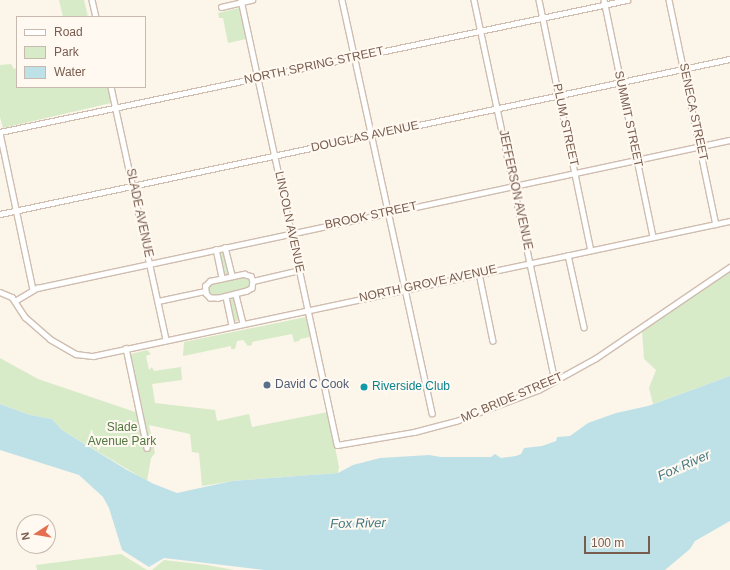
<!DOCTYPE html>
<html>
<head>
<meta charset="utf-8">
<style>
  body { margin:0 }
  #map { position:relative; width:730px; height:570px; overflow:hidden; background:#fcf5ea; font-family:Arial,sans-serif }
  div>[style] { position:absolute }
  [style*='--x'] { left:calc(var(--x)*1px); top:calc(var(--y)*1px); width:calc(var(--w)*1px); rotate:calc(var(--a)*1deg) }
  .green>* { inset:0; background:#d7ebc8 }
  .water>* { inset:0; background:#bee1e7 }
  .roads { filter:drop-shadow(1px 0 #cfbdaf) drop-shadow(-1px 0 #cfbdaf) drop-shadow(0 1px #cfbdaf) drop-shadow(0 -1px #cfbdaf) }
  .minor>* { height:4.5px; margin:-2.25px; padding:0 2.25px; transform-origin:2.25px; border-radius:2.25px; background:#fff }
  .dots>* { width:11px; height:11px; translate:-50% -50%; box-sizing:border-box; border:2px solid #fff9f1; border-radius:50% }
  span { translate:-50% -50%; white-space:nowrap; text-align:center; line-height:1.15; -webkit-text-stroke:4px #fff9f1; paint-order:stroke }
  .street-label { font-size:12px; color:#785c4d }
  .service-label { font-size:12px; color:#4e5e75 }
  .left { translate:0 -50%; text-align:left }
  .culture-label { font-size:12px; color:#0d838f }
  .park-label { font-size:12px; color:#527841 }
  .water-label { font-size:13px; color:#437a83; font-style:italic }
  .legend { position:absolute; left:16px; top:16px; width:130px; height:72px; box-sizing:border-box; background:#fff9f1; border:1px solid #c9baaf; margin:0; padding:5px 7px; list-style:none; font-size:12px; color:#785c4d }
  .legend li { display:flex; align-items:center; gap:8px; height:20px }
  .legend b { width:20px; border:1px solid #c9baaf }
  .north { position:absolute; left:16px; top:514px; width:40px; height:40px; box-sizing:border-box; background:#fff9f1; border:1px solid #c9baaf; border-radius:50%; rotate:258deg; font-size:11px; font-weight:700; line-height:16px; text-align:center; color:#785c4d }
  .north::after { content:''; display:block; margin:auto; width:14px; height:18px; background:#e47051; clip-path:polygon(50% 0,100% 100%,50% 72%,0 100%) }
  .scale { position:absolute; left:584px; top:536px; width:66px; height:18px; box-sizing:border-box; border:2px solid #785c4d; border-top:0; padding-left:5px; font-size:12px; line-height:14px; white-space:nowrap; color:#785c4d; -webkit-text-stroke:3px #fff9f1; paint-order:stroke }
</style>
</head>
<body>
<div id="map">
  <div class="green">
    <i style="clip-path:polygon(59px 0,84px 0,88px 17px,63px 17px)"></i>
    <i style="clip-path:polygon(239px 8px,246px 39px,228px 43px,223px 18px,219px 18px,218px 13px)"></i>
    <i style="clip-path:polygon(11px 64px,14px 69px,17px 68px,17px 87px,108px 87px,111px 103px,3px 128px,0 117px,0 65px)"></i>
    <i style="clip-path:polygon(224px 250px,229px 273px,226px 275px,223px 274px,218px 251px)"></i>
    <i style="clip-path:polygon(730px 270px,730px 376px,653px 404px,649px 388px,656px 370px,644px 359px,642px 331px)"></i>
    <i style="clip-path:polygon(240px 276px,249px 279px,250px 285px,247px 289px,215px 296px,208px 291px,211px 283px)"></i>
    <i style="clip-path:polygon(234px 298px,239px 320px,235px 322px,229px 300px)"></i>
    <i style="clip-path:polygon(306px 317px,310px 337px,300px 339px,299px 341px,294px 342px,292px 334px,252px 342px,252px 345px,248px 346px,243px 340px,237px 341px,235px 349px,231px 349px,231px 346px,183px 356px,184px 342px)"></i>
    <i style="clip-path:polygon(147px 350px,151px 354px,146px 356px,149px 370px,152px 367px,154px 371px,181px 367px,182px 380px,152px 384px,155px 403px,215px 410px,217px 421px,249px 414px,252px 427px,328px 412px,339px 467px,338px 473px,232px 481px,202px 486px,199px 453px,192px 452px,190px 434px,149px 425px,155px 453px,151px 458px,147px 481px,62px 430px,52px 419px,30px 415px,0 404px,0 358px,38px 379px,144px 415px,131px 357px,131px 354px)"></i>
    <i style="clip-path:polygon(121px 554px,147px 570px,37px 570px,36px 565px)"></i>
    <i style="clip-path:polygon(164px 560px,207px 565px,234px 570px,152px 570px)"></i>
  </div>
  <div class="water">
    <i style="clip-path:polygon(730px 376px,730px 521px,695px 541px,690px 549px,665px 570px,264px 570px,164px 558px,149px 567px,122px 550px,109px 508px,103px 497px,79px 475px,0 450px,0 404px,30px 415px,52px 419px,62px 430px,127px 470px,154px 484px,177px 493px,232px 481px,338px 473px,353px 465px,380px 458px,429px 455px,441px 457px,491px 457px,495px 454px,501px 458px,516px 456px,521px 454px,524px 448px,542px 446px,556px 441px,557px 437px,570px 436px,588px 423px,616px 413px,648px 406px)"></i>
  </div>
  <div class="roads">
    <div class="minor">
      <i style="--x:92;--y:0;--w:17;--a:77"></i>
      <i style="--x:241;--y:0;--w:455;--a:77.8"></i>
      <i style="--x:337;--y:445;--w:78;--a:-9.6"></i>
      <i style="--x:414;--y:432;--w:43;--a:-14.7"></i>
      <i style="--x:456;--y:421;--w:88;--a:-20.7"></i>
      <i style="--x:538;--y:390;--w:66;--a:-28.9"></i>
      <i style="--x:596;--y:358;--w:162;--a:-34.2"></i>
      <i style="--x:342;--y:0;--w:423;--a:77.7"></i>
      <i style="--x:474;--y:0;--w:389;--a:78"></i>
      <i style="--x:539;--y:0;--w:255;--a:78.3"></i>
      <i style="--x:604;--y:0;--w:242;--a:78.3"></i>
      <i style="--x:669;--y:0;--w:229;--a:78.2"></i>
      <i style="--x:221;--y:7;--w:32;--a:-13"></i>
      <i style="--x:111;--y:87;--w:258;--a:77.7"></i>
      <i style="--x:0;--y:132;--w:641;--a:-11.89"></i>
      <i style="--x:0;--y:133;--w:159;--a:78.1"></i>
      <i style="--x:0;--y:214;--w:746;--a:-11.99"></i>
      <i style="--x:225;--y:247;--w:30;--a:76"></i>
      <i style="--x:216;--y:249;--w:30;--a:78"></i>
      <i style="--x:568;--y:255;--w:74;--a:77.5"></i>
      <i style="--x:479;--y:273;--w:69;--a:78.4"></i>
      <i style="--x:244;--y:274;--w:7;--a:16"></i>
      <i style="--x:251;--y:276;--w:5;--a:68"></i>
      <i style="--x:253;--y:281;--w:7;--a:98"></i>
      <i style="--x:252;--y:288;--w:6;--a:149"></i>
      <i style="--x:247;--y:291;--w:30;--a:166"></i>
      <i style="--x:218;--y:298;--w:8;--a:180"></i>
      <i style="--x:210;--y:298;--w:6;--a:-135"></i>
      <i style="--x:206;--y:294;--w:8;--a:-97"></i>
      <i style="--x:205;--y:286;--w:7;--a:-45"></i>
      <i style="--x:210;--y:281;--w:35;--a:-12"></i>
      <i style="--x:253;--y:281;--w:48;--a:-13.2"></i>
      <i style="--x:0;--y:292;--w:13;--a:23"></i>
      <i style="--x:12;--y:297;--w:24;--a:57"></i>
      <i style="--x:25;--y:317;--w:33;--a:41"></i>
      <i style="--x:50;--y:339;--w:30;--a:30"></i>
      <i style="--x:76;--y:354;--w:17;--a:7"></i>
      <i style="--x:93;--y:356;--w:651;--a:-11.97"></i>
      <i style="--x:236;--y:295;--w:29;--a:76"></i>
      <i style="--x:226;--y:297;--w:29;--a:78"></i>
      <i style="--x:15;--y:301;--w:26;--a:-31"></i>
      <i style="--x:37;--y:288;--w:709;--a:-12.06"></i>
      <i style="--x:158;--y:301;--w:48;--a:-12"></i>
      <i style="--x:126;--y:348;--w:102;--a:78.1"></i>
    </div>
  </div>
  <div class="dots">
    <i style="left:267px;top:385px;background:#5c6f8a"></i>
    <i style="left:364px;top:387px;background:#0f9aa8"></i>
  </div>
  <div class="street-label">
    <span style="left:314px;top:66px;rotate:-12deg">NORTH SPRING STREET</span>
    <span style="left:693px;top:112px;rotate:78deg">SENECA STREET</span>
    <span style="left:628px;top:119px;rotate:78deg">SUMMIT STREET</span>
    <span style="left:565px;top:125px;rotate:78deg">PLUM STREET</span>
    <span style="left:365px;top:137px;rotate:-12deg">DOUGLAS AVENUE</span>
    <span style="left:515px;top:190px;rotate:78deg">JEFFERSON AVENUE</span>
    <span style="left:139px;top:213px;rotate:78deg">SLADE AVENUE</span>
    <span style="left:371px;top:216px;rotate:-12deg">BROOK STREET</span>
    <span style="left:289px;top:222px;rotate:78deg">LINCOLN AVENUE</span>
    <span style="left:428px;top:284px;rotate:-12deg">NORTH GROVE AVENUE</span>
    <span style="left:512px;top:398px;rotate:-23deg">MC BRIDE STREET</span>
  </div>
  <div class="service-label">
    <span class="left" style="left:275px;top:385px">David C Cook</span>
  </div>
  <div class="culture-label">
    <span class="left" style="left:372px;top:387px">Riverside Club</span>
  </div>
  <div class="park-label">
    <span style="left:122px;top:435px">Slade<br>Avenue Park</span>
  </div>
  <div class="water-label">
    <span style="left:684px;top:466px;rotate:-24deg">Fox River</span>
    <span style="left:358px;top:524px;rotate:-1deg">Fox River</span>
  </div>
  <ul class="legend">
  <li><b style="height:5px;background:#fff"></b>Road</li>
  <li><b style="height:11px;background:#d7ebc8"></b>Park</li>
  <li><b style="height:11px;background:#bee1e7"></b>Water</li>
  </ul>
  <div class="north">N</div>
  <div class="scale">100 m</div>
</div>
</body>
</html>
